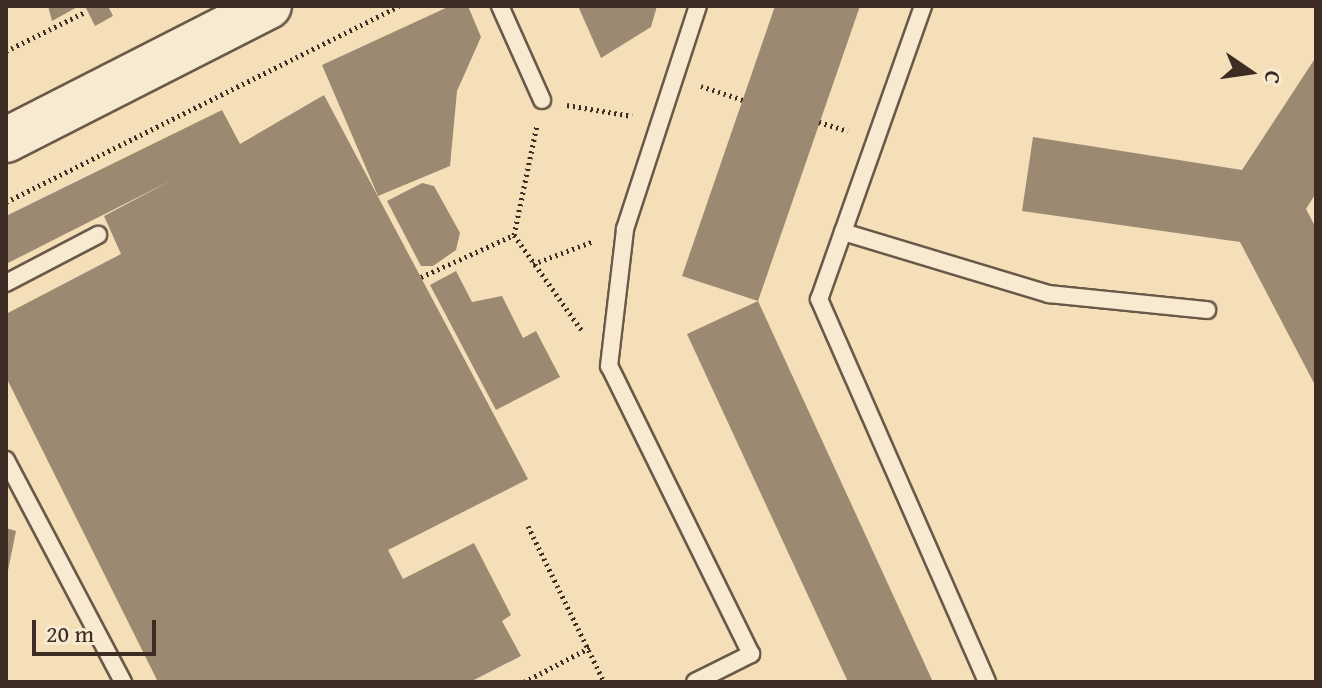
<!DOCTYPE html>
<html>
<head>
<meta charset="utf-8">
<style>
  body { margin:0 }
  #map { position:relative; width:1322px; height:688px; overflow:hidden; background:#f4dfb8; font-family:"Gentium Book Plus",serif }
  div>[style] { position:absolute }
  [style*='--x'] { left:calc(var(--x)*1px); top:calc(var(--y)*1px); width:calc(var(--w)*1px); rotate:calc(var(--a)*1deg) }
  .building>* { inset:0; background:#9c8971 }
  .path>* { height:5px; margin-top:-2.5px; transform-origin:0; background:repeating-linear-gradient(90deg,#3c2c24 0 2px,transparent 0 6px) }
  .roads { filter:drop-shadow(2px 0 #6a5949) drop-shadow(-2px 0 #6a5949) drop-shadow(0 2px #6a5949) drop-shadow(0 -2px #6a5949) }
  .lane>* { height:16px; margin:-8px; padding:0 8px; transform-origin:8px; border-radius:8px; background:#f8ead1 }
  .secondary>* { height:44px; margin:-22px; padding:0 22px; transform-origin:22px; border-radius:22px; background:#f8ead1 }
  span { translate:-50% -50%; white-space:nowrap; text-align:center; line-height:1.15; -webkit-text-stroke:6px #f8ead1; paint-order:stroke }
  .frame { position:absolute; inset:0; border:8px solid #3c2c24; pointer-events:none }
  .north { position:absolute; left:1210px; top:32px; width:80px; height:80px; -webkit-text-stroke:6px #f8ead1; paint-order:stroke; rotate:103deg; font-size:22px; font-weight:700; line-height:32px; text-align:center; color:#3c2c24 }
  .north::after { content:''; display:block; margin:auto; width:28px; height:36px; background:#3c2c24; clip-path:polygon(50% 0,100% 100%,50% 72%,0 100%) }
  .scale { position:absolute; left:32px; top:620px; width:124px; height:36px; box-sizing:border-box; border:4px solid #3c2c24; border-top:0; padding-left:10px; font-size:24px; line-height:28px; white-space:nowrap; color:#3c2c24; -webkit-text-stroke:6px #f8ead1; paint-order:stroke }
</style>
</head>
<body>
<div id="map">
  <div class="building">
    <i style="clip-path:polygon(48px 6px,79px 6px,52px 21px)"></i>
    <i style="clip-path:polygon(85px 6px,108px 6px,113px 16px,95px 26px)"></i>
    <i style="clip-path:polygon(450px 6px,468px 6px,481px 37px,457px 91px,450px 166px,378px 196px,322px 65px)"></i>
    <i style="clip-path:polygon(578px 6px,657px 6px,651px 27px,601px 58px)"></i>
    <i style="clip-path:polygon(775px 6px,860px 6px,758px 301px,682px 276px)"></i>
    <i style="clip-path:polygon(1316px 57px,1316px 193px,1306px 209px,1316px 228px,1316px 387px,1240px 242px,1022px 211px,1033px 137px,1242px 170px)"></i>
    <i style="clip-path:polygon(324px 95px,528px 479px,388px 550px,403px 579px,474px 543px,511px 615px,502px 621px,521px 656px,470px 682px,158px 682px,6px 377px,6px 314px,121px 254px,104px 216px,174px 179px,6px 264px,6px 216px,222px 110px,240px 144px)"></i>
    <i style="clip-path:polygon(422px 183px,434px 186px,460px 233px,456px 250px,433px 266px,421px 266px,387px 201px)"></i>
    <i style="clip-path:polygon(456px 271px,472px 302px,502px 296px,523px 338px,536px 331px,560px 377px,496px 410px,430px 285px)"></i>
    <i style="clip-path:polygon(758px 301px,933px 682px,848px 682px,687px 334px)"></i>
    <i style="clip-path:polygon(6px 528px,16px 531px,7px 575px,6px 575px)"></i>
  </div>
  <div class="path">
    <i style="--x:6;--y:51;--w:86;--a:-26.3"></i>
    <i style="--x:701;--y:86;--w:44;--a:18.4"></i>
    <i style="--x:567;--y:105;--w:66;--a:9.6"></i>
    <i style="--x:819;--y:122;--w:30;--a:17"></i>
    <i style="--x:6;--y:202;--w:439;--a:-26.5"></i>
    <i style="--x:514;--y:235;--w:119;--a:54.6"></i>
    <i style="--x:533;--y:264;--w:65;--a:-20.7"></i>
    <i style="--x:421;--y:277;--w:102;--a:-24.3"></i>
    <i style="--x:514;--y:235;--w:112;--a:-78.2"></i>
    <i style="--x:528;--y:526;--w:174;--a:64"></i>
    <i style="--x:524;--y:682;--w:76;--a:-27.6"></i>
  </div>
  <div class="roads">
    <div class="lane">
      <i style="--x:500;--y:6;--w:103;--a:65.9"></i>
      <i style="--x:923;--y:6;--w:311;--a:109.5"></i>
      <i style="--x:819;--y:299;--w:418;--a:66.3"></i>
      <i style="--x:843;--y:232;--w:215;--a:16.8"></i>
      <i style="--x:1049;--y:294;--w:159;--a:5.8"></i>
      <i style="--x:6;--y:283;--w:104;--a:-27.6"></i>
      <i style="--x:6;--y:460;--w:251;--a:62.2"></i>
      <i style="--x:695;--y:682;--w:63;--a:-26.6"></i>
      <i style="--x:751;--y:654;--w:321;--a:-116.2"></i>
      <i style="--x:609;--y:366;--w:138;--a:-83.3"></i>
      <i style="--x:625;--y:229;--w:235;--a:-71.9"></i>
    </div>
    <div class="secondary">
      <i style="--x:6;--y:140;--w:295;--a:-27"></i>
    </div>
  </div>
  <div class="frame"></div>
  <div class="north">С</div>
  <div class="scale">20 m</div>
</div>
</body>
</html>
